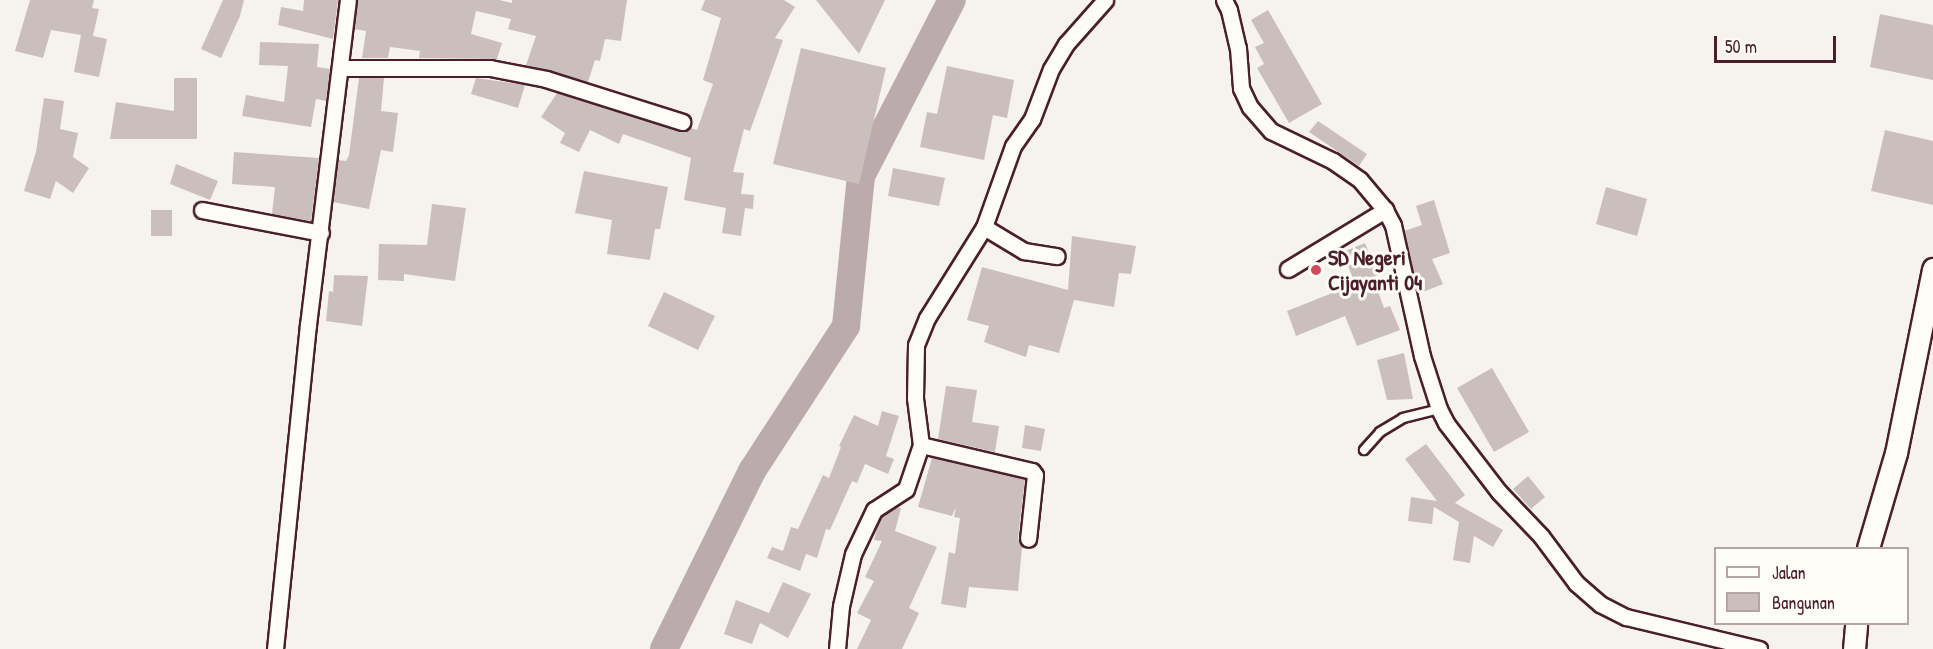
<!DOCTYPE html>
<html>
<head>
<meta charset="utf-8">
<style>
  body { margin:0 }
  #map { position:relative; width:1933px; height:649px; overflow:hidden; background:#f6f3ef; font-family:"Patrick Hand",sans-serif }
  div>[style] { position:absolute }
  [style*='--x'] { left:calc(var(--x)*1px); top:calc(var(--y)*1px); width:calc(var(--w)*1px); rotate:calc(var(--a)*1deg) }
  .river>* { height:28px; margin:-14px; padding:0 14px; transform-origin:14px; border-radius:14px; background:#bbabac }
  .building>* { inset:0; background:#cbbfbe }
  .roads { filter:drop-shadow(2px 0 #4a1f2b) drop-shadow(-2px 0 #4a1f2b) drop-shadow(0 2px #4a1f2b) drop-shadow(0 -2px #4a1f2b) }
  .service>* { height:8px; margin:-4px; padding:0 4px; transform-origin:4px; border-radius:4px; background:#fdfcf7 }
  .minor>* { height:15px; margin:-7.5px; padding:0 7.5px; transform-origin:7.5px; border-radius:7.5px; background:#fdfcf7 }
  .secondary>* { height:21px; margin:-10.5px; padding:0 10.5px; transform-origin:10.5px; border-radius:10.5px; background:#fdfcf7 }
  .dots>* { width:16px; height:16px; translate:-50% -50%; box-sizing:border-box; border:3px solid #fdfcf7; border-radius:50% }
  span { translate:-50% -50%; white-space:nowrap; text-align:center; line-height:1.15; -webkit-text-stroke:6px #fdfcf7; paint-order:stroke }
  .poi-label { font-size:22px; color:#4a1f2b; font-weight:700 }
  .left { translate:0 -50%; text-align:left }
  .legend { position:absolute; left:1714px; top:547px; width:195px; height:78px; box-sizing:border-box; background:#fdfcf7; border:2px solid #b5a4a5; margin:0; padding:8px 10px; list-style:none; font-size:18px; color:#4a1f2b }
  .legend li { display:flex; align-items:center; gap:12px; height:30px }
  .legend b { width:30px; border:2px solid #b5a4a5 }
  .scale { position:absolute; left:1714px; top:36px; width:122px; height:27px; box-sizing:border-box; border:3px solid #4a1f2b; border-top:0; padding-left:8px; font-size:18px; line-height:21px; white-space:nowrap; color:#4a1f2b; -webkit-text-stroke:4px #fdfcf7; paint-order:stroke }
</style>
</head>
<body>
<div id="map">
  <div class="river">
    <i style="--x:664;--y:649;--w:199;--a:-63.7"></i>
    <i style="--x:752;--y:471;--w:173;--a:-57"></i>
    <i style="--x:846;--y:326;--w:151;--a:-84.3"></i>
    <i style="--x:861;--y:176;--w:198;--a:-62.7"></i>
  </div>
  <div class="building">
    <i style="clip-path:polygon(30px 0,94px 0,92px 8px,99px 9px,93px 36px,107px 39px,99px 77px,74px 72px,81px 35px,51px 30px,43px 58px,15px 51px)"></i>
    <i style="clip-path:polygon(223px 0,244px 0,240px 16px,221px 58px,201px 49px)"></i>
    <i style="clip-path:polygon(304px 0,338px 0,333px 39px,278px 25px,281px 7px,303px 11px)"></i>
    <i style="clip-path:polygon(358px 0,499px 0,512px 3px,512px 0,627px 0,621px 41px,605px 39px,600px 61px,595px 60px,588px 82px,526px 65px,536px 36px,508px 29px,511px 19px,476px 11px,471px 34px,502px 43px,497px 59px,419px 58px,420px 51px,390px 47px,388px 58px,362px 58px,366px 31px,354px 29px)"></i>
    <i style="clip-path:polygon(705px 0,784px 0,795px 7px,775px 38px,783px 40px,750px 131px,744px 129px,733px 172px,744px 173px,741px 194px,754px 195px,753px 209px,745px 208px,741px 236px,722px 233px,726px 208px,684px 200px,691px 158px,623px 134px,619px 144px,590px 130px,579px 152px,560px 143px,565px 133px,541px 117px,557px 93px,679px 131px,690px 128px,697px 130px,713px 84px,703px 80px,721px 18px,701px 10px)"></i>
    <i style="clip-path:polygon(816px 0,885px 0,859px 54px)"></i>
    <i style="clip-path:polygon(1268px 10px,1322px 104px,1289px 123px,1257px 68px,1264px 64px,1255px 47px,1264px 43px,1251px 20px)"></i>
    <i style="clip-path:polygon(1880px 14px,1933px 25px,1933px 80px,1870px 67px)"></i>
    <i style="clip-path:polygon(260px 42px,319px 44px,317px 67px,330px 69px,326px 101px,316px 99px,311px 127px,242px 116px,246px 95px,284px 102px,288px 66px,259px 65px)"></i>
    <i style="clip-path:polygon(801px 48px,886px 68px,859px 184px,773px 164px)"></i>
    <i style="clip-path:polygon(947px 66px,1014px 80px,1007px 118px,993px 115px,984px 160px,920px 147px,927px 112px,937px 114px)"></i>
    <i style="clip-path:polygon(174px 78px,197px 78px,197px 139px,110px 139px,116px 102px,174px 111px)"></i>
    <i style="clip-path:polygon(359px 78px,384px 78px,381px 111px,398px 113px,393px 152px,381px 150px,369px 209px,333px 202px,338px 160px,346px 161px,349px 155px)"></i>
    <i style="clip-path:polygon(476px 78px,525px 85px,518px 108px,471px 94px)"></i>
    <i style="clip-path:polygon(44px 98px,64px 101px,60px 129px,78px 133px,73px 157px,89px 168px,73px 193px,56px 181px,50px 199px,24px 191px,36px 152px)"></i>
    <i style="clip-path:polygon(1318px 121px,1367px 154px,1359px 166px,1309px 132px)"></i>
    <i style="clip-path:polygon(1885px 130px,1933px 141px,1933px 205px,1871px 191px)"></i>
    <i style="clip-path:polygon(234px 152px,319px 158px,311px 221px,272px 214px,275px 187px,232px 184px)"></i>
    <i style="clip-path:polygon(176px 164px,218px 181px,210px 200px,170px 184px)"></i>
    <i style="clip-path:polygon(893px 168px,945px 178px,939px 206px,888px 196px)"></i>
    <i style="clip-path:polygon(584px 171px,668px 187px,660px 229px,655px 229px,650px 260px,607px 254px,612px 220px,575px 213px)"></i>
    <i style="clip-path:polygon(1606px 187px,1647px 199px,1637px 236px,1596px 224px)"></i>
    <i style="clip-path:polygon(1434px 200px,1450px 253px,1432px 259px,1443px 284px,1418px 294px,1404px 231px,1422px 225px,1416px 206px)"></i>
    <i style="clip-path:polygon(432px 204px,466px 208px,455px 281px,404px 274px,404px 281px,378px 280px,379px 244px,427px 245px)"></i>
    <i style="clip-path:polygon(151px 210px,172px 210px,172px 236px,151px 236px)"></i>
    <i style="clip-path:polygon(1072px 236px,1136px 246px,1131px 274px,1119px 273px,1114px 307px,1074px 300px,1059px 353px,1029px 345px,1026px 357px,984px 342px,989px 326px,967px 320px,982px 267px,1068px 290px)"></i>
    <i style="clip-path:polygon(1365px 243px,1378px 275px,1373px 277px,1384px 308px,1390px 306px,1400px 330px,1357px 346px,1345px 316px,1296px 336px,1287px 311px,1355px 284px,1343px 252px)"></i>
    <i style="clip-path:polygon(334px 275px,368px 276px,362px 326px,326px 321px,329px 291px,333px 292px)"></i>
    <i style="clip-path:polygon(664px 292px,715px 316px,698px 350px,648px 326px)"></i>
    <i style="clip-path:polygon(1404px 353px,1413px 399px,1387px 400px,1377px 360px)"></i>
    <i style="clip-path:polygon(1492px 368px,1529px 432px,1494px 452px,1457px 388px)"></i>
    <i style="clip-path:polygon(946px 386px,977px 390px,972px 422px,999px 426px,995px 452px,938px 439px)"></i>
    <i style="clip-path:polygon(882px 411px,899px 416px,886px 456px,894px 459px,888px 474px,865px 464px,857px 483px,852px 481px,830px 530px,826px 529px,817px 558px,806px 554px,800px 571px,767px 558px,772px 547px,783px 551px,791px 527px,798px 529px,823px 475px,829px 478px,841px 447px,839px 446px,854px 415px,878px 426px)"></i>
    <i style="clip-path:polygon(1025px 425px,1045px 429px,1041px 451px,1022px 448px)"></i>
    <i style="clip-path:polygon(1426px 444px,1465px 495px,1455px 503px,1503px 530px,1493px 547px,1474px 536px,1470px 563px,1453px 560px,1459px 522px,1434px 507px,1432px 524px,1408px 521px,1411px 497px,1437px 501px,1405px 459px)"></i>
    <i style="clip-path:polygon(932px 458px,1025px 479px,1018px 538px,1022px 547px,1018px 591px,969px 587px,966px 608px,941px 604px,949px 552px,955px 554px,960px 518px,954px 517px,956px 507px,952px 516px,918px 507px)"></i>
    <i style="clip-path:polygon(1528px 476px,1545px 497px,1531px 509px,1513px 489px)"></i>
    <i style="clip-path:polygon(896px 507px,901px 508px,895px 531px,937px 547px,909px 608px,919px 613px,902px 649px,857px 649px,871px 620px,857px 613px,874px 581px,865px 577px,882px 541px,874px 540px,878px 525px,882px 517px)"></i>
    <i style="clip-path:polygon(783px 582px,811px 594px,788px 638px,760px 623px,752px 644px,724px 634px,736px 600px,769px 613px)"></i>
  </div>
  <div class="roads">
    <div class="service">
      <i style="--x:1364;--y:450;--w:24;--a:-48"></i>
      <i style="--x:1380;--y:432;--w:27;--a:-31"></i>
      <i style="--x:1403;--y:418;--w:37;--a:-14"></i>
    </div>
    <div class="minor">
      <i style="--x:1224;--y:0;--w:11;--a:63"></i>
      <i style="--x:1229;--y:10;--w:39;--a:77"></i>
      <i style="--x:1238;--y:48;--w:40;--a:85.7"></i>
      <i style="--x:1241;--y:88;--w:21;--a:65"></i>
      <i style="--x:1250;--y:107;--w:32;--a:49"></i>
      <i style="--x:1271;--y:131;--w:69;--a:25.8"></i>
      <i style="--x:1333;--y:161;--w:33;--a:35"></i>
      <i style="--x:1360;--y:180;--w:39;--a:50"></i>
      <i style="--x:1385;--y:210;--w:17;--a:62"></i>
      <i style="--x:1393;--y:225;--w:134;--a:77.5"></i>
      <i style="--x:1422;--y:356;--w:56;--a:72.2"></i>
      <i style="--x:1439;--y:409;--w:16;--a:63"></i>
      <i style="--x:1446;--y:423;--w:87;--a:52.5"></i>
      <i style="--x:1499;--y:492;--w:61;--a:46.3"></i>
      <i style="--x:1541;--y:536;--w:59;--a:53.3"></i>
      <i style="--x:1576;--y:583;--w:32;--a:41"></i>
      <i style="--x:1600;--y:604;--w:29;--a:27"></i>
      <i style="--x:1626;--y:617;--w:137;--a:13.5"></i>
      <i style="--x:340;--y:68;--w:150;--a:0"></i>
      <i style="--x:490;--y:68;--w:57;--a:11.1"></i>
      <i style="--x:546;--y:79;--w:143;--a:17.5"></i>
      <i style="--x:202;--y:210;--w:121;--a:10.9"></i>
      <i style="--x:984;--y:227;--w:47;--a:31"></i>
      <i style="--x:1024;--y:251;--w:33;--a:9"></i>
      <i style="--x:1288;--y:269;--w:114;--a:-31.3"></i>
      <i style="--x:921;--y:445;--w:114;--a:13.2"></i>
      <i style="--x:1032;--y:471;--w:5;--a:53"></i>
      <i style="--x:1035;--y:475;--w:64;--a:96.2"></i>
      <i style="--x:275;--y:649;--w:326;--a:-84.2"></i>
      <i style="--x:308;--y:325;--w:327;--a:-83"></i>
      <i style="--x:837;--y:649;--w:43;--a:-84.7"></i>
      <i style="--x:841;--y:606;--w:53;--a:-77"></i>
      <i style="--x:853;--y:554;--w:49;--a:-64.5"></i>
      <i style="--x:874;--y:510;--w:38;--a:-33"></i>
      <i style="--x:906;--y:489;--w:46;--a:-71.2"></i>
      <i style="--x:921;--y:445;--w:47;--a:-97.3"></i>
      <i style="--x:915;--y:398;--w:53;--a:-88.9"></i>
      <i style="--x:916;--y:345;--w:29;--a:-68"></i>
      <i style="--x:927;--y:318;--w:107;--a:-57.9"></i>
      <i style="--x:984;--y:227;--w:86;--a:-70.3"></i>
      <i style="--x:1013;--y:146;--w:33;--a:-55"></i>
      <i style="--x:1032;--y:119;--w:53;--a:-69.2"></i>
      <i style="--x:1051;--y:69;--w:29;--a:-59"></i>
      <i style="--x:1066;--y:44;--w:59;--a:-48.4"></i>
    </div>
    <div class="secondary">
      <i style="--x:1868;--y:548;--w:99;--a:-73.6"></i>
      <i style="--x:1896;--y:453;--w:188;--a:-78.6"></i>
      <i style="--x:1854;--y:649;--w:25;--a:-85"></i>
    </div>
  </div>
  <div class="dots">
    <i style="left:1316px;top:270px;background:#d1495b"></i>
  </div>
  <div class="poi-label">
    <span class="left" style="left:1328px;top:270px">SD Negeri<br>Cijayanti 04</span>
  </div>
  <ul class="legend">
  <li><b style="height:8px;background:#fdfcf7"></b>Jalan</li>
  <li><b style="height:16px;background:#cbbfbe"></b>Bangunan</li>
  </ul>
  <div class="scale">50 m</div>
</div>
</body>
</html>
